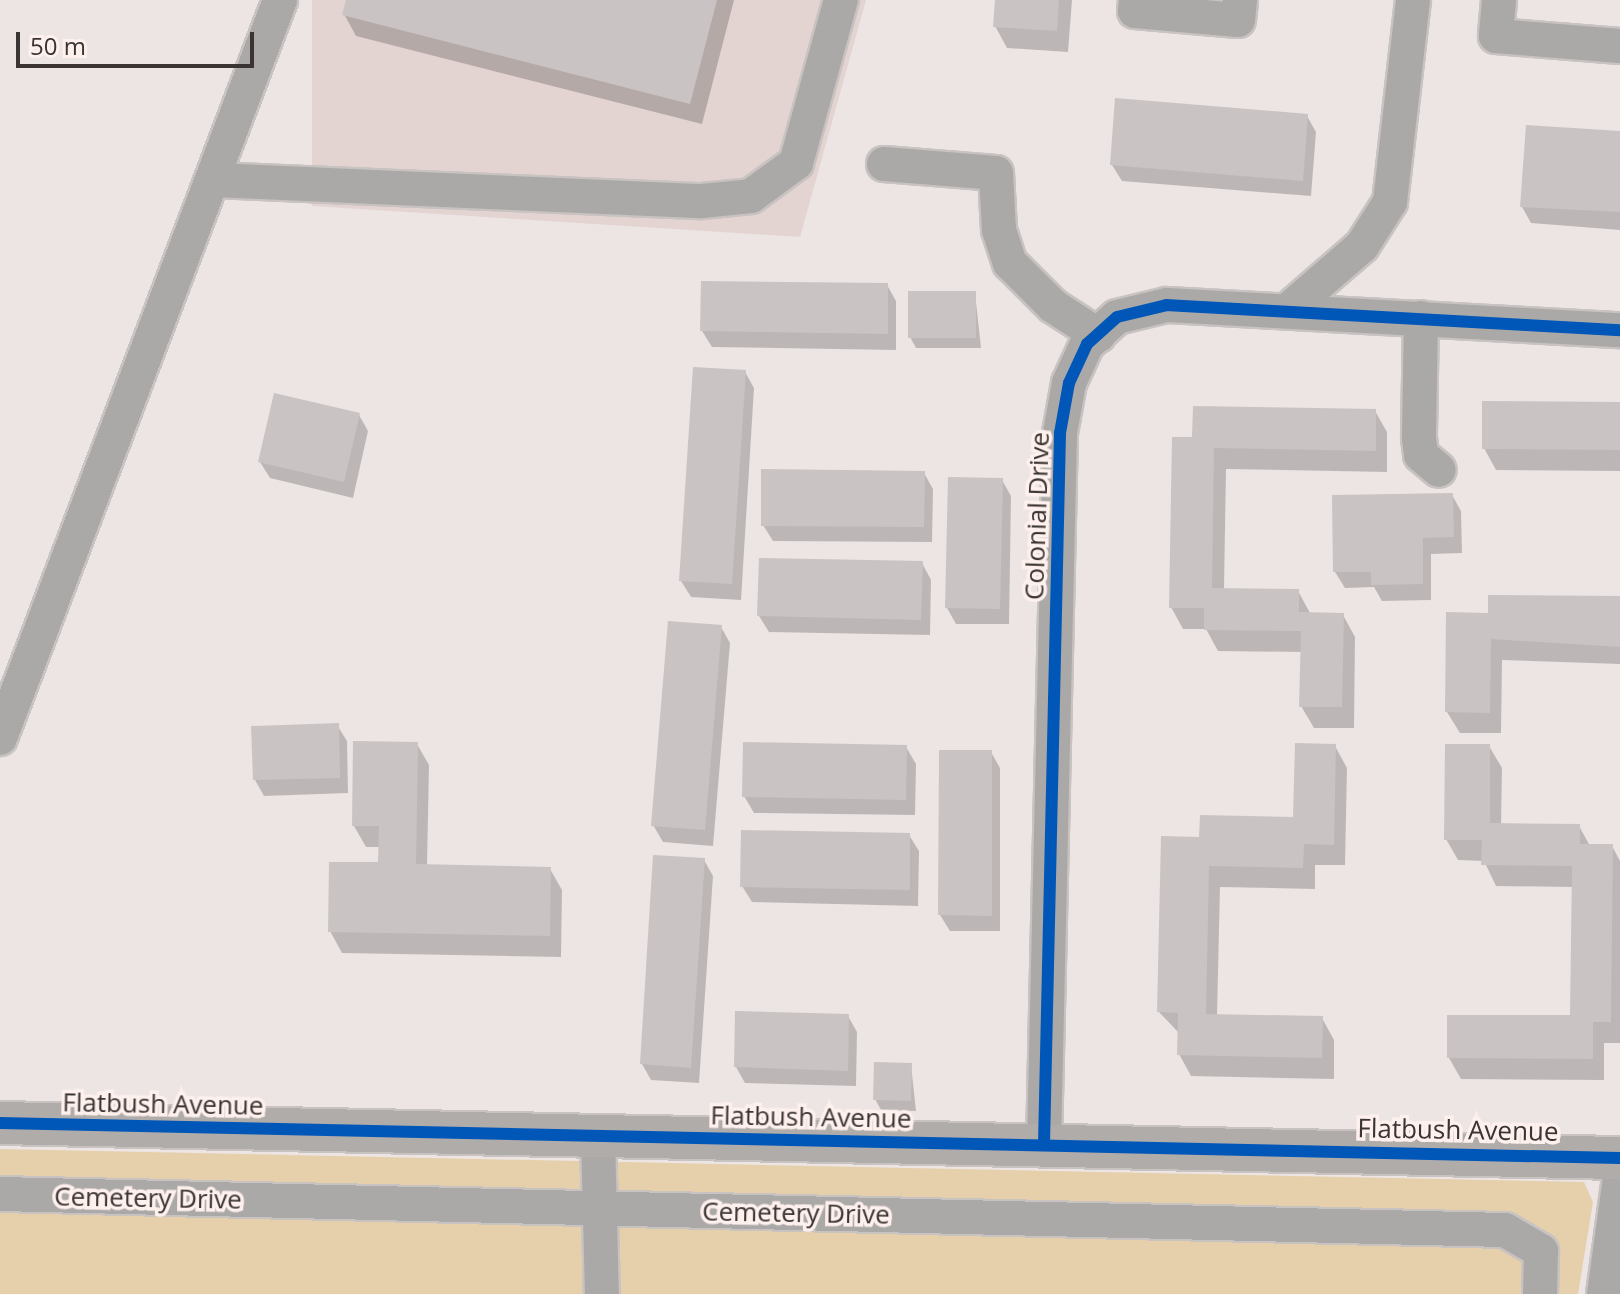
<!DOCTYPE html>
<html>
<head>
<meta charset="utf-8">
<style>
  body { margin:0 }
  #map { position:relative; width:1620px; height:1294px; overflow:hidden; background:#ece5e4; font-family:"Open Sans",sans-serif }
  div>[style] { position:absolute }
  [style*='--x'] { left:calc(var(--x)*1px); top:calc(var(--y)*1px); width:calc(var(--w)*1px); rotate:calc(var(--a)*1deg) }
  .built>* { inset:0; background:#e3d4d1 }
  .green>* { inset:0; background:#e6d0ab }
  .shadow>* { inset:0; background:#0003 }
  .building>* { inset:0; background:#c9c3c4 }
  .roads { filter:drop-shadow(2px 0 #c8c3c1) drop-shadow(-2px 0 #c8c3c1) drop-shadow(0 2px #c8c3c1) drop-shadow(0 -2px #c8c3c1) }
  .minor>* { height:34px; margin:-17px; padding:0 17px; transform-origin:17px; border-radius:17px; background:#aba9a8 }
  .major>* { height:42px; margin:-21px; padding:0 21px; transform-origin:21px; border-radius:21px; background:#b0acaa }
  .cycleway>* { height:12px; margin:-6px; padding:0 6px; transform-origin:6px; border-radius:6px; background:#0057b8 }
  span { translate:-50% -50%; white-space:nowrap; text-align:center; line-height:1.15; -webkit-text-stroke:7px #fef0ed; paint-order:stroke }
  .street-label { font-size:26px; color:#3a3533 }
  .scale { position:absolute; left:16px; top:32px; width:238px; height:36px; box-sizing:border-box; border:4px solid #3a3533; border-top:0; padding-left:10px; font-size:24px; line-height:28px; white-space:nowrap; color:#3a3533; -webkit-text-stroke:6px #fef0ed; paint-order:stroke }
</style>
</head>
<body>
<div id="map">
  <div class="built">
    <i style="clip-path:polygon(312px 0,866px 0,800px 237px,312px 206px)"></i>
  </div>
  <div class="green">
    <i style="clip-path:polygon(0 1149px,1584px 1182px,1593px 1202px,1578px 1294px,0 1294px)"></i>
  </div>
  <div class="shadow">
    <i style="clip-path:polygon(348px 0,734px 0,702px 124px,356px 36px,344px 14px)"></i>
    <i style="clip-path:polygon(997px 0,1072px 0,1068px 52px,1007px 48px,995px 26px)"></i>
    <i style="clip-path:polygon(1307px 116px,1316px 132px,1311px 196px,1122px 181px,1112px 165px)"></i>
    <i style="clip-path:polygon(1620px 134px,1620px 230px,1531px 223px,1522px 207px)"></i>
    <i style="clip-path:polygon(887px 285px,896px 301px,896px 350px,712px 347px,702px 331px)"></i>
    <i style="clip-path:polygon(975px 293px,981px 348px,916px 348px,910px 337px)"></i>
    <i style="clip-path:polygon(745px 372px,754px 388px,741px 600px,691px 597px,681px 581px)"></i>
    <i style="clip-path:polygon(1620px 404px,1620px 471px,1496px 470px,1484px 448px)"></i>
    <i style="clip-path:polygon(1375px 411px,1387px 432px,1387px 472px,1226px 469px,1224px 590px,1298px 591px,1310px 613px,1343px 615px,1355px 637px,1354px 728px,1314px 728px,1301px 706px,1302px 652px,1218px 651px,1206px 629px,1183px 629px,1171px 607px,1194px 439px)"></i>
    <i style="clip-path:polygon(359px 415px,368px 431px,353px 498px,270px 478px,260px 462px)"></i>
    <i style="clip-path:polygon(924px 473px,933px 489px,932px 542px,773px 541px,763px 525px)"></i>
    <i style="clip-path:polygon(1002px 480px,1011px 496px,1009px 624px,956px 624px,947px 608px)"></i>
    <i style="clip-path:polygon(1452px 495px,1461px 511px,1462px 553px,1431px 554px,1431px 600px,1382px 601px,1374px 587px,1345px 588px,1335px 572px)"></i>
    <i style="clip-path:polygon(922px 563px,931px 580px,930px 635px,769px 632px,759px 616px)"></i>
    <i style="clip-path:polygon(1620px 598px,1620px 664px,1502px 660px,1501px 733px,1460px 733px,1447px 712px,1490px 615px)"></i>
    <i style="clip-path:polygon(721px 627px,730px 643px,713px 846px,663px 842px,653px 825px)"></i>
    <i style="clip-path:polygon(337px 725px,347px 741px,348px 793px,264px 796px,255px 780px)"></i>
    <i style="clip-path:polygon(417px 744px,429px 765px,427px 866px,550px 869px,562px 890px,561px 957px,342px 953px,330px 931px,380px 864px,381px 847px,366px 847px,354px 826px)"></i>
    <i style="clip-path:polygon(1335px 746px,1347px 768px,1345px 865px,1315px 865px,1315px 889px,1220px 887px,1217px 1016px,1322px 1018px,1334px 1040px,1334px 1079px,1191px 1076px,1179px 1054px,1179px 1033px,1159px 1012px,1201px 839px,1295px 819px)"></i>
    <i style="clip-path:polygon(1489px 746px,1502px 768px,1501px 826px,1579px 826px,1590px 846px,1612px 846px,1620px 861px,1620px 1043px,1604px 1043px,1604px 1080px,1461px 1079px,1449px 1058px,1572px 1017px,1574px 887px,1496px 886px,1484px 861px,1458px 860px,1446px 839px)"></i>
    <i style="clip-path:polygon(906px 747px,916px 764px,915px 815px,754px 813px,744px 796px)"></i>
    <i style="clip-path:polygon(991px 752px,1000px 768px,1000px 931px,950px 931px,940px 915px)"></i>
    <i style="clip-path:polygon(909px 835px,919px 851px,918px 906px,752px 902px,742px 886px)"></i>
    <i style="clip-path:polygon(704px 860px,713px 876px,699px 1083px,651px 1080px,642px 1064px)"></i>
    <i style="clip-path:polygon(848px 1016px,857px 1032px,856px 1086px,745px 1083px,736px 1067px)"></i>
    <i style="clip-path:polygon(911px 1065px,916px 1111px,881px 1110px,875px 1099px)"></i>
  </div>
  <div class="building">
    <i style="clip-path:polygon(346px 0,717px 0,690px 104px,342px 15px)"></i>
    <i style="clip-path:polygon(995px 0,1059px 0,1057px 31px,993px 27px)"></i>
    <i style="clip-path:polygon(1115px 98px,1308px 114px,1303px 181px,1110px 165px)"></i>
    <i style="clip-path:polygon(1526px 125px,1620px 131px,1620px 212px,1520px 207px)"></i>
    <i style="clip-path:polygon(701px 281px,888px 283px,888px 334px,700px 331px)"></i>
    <i style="clip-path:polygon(908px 291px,976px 291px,976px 338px,908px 338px)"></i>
    <i style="clip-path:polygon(693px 367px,746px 370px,732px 584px,679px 581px)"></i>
    <i style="clip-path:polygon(274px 393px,360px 413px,344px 482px,258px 462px)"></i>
    <i style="clip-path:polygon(1482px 401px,1620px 402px,1620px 450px,1482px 449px)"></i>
    <i style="clip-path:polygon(1193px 406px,1376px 409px,1376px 451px,1214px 448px,1212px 588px,1299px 589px,1299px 612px,1344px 613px,1342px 707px,1299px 707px,1301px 631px,1204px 630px,1204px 608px,1169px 608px,1172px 437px,1192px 437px)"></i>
    <i style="clip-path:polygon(761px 469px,925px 471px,924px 527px,761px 526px)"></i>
    <i style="clip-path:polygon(948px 477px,1003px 478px,1000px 609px,945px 608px)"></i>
    <i style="clip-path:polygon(1453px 493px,1454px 537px,1423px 538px,1423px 584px,1371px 585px,1371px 572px,1333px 572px,1332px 495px)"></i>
    <i style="clip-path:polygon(759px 558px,923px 561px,921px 620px,757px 616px)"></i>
    <i style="clip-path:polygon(1488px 595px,1620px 596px,1620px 647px,1491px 639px,1490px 713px,1445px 712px,1446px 612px,1488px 613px)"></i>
    <i style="clip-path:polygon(668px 621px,722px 625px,705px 830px,651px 826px)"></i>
    <i style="clip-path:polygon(339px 723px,340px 778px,253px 780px,251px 726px)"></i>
    <i style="clip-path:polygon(353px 741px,418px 742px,416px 864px,551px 867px,550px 936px,328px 932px,329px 862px,378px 862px,379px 826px,352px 826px)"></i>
    <i style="clip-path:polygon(743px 742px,907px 745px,906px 800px,742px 797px)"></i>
    <i style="clip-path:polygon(1295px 743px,1336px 744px,1334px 845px,1304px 844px,1303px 868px,1209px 866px,1206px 1014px,1323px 1016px,1322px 1058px,1177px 1055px,1178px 1013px,1157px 1012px,1161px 836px,1199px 837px,1200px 815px,1293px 817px)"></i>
    <i style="clip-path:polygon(1445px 744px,1490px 744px,1490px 823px,1580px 824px,1580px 844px,1613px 844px,1611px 1022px,1593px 1022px,1593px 1059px,1447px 1058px,1447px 1015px,1570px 1015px,1572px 866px,1481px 865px,1482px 840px,1444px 840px)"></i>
    <i style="clip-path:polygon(939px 750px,992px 750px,992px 916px,938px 915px)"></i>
    <i style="clip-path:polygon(741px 830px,910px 833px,910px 890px,740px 887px)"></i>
    <i style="clip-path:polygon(653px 855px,705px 858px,691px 1068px,640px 1064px)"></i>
    <i style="clip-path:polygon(735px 1011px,849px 1014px,848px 1071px,734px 1067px)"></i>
    <i style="clip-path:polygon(874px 1062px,912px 1063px,911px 1101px,873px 1100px)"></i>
  </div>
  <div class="roads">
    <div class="minor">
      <i style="--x:1136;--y:0;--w:11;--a:95"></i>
      <i style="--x:1135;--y:11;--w:103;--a:5"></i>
      <i style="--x:1238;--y:20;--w:20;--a:-84"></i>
      <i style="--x:1499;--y:0;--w:36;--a:95"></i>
      <i style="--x:1496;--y:36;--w:124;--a:4.6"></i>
      <i style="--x:884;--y:164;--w:112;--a:4.6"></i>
      <i style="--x:996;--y:173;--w:57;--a:87"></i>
      <i style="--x:999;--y:230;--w:35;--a:72"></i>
      <i style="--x:1010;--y:263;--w:61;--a:45"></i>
      <i style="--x:1053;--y:306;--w:54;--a:32.8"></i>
      <i style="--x:214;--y:180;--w:488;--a:2.5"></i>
      <i style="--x:702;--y:201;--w:49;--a:-5.8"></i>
      <i style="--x:751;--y:196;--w:56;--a:-36.3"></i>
      <i style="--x:796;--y:163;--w:169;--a:-74.6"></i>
      <i style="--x:1288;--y:310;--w:98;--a:-40.9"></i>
      <i style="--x:1362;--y:246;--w:52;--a:-57.5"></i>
      <i style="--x:1390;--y:202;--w:203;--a:-83.5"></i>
      <i style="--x:1421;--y:318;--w:120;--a:91"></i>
      <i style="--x:1419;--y:438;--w:17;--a:83"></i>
      <i style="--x:1421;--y:455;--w:23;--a:40"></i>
      <i style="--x:0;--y:738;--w:789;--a:-69.22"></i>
      <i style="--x:598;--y:1135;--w:159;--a:88.6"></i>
      <i style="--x:1044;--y:1144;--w:711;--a:-88.71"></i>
      <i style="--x:1060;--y:433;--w:51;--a:-79.8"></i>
      <i style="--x:1069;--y:383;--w:43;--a:-65.2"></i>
      <i style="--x:1087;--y:344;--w:40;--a:-42"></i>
      <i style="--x:1117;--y:317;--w:51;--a:-13.5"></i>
      <i style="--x:1167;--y:305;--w:454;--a:3.2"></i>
      <i style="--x:0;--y:1194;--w:1505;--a:1.37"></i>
      <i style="--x:1505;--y:1230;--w:42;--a:30.3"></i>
      <i style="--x:1541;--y:1251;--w:43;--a:91.3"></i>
      <i style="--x:1604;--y:1294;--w:118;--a:-82.2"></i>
    </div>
    <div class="major">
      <i style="--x:0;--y:1123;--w:1620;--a:1.24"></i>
    </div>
  </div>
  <div class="cycleway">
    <i style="--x:0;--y:1123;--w:1620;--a:1.24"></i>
    <i style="--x:1044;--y:1144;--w:711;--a:-88.71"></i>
    <i style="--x:1060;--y:433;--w:51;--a:-79.8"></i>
    <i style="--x:1069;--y:383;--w:43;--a:-65.2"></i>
    <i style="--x:1087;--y:344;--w:40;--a:-42"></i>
    <i style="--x:1117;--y:317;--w:51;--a:-13.5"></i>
    <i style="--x:1167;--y:305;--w:454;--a:3.2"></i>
  </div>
  <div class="street-label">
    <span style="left:1037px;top:516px;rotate:-88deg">Colonial Drive</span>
    <span style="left:163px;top:1104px;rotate:1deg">Flatbush Avenue</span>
    <span style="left:811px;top:1117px;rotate:1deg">Flatbush Avenue</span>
    <span style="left:1458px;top:1130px;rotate:1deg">Flatbush Avenue</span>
    <span style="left:148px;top:1198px;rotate:1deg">Cemetery Drive</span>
    <span style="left:796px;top:1213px;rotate:1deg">Cemetery Drive</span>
  </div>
  <div class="scale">50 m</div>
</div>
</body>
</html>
